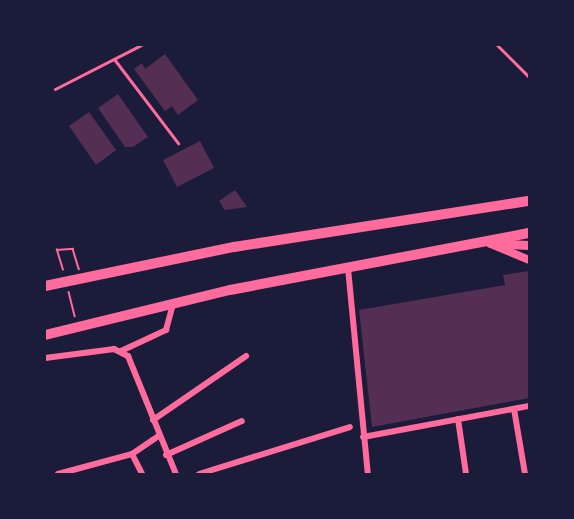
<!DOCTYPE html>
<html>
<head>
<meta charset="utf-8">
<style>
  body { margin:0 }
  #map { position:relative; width:574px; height:519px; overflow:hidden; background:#1b1b3a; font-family:"Public Sans",sans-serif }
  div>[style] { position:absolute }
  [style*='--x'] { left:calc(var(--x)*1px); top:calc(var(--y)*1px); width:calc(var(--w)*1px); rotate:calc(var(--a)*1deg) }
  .building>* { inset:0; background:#542f53 }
  .path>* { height:1.5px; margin:-0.75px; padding:0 0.75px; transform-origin:0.75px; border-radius:0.75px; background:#ff6b9d }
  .service>* { height:3px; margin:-1.5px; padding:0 1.5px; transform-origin:1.5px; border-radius:1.5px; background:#ff6b9d }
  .minor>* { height:6px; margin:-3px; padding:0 3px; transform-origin:3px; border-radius:3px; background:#ff6b9d }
  .tertiary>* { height:8px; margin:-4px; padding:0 4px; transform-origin:4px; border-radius:4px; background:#ff6b9d }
  .primary>* { height:9px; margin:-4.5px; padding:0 4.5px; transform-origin:4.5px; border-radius:4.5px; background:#ff6b9d }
  .trunk>* { height:10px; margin:-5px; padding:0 5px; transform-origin:5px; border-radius:5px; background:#ff6b9d }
  span { translate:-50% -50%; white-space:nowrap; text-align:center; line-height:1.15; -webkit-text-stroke:5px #1b1b3a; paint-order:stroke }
  .frame { position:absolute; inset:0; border:46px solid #1b1b3a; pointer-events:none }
</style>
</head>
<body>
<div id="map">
  <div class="building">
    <i style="clip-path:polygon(165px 54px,198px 100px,178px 115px,172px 106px,165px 111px,134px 69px,142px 63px,145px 69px)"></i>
    <i style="clip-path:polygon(118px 94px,148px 137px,133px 147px,125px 147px,98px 108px)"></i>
    <i style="clip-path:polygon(89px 112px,116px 150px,96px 165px,69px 126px)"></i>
    <i style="clip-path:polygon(200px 141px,214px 168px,177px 187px,163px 160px)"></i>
    <i style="clip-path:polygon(235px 190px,247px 207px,225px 210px,219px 201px)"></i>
    <i style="clip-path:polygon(529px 271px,529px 398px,372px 427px,359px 310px,505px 285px,503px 275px)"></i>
  </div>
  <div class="path">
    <i style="--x:63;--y:270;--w:21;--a:-107"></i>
    <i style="--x:57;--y:250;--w:16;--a:-4"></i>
    <i style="--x:73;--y:249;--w:21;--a:73"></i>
    <i style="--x:69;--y:292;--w:25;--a:76"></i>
  </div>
  <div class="service">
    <i style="--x:497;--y:45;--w:45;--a:45"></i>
    <i style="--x:114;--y:59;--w:106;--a:52.7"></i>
    <i style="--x:55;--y:89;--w:97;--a:-27.1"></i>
  </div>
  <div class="minor">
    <i style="--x:348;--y:268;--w:207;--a:84.5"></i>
    <i style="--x:121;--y:351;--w:50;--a:-25"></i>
    <i style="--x:166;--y:330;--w:27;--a:-75"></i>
    <i style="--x:45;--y:358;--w:70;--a:-7.4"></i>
    <i style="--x:114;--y:349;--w:16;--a:27"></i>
    <i style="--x:128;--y:356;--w:127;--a:67.9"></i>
    <i style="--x:514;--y:409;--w:66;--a:80.4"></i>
    <i style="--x:458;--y:419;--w:56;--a:81.7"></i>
    <i style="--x:153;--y:420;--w:113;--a:-34.5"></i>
    <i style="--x:363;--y:437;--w:169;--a:-10.6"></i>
    <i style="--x:132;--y:454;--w:22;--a:63"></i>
    <i style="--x:166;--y:455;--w:83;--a:-24.1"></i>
    <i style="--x:58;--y:474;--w:77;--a:-15.1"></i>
    <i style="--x:132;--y:454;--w:32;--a:-34"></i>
    <i style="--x:199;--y:474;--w:158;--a:-17.3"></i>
  </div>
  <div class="tertiary">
    <i style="--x:491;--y:244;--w:41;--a:22.8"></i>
  </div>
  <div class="primary">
    <i style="--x:490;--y:243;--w:39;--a:3"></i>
  </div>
  <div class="trunk">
    <i style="--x:45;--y:286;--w:193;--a:-11.7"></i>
    <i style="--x:234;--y:247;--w:299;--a:-8.9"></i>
    <i style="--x:45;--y:335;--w:190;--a:-13.7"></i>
    <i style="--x:230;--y:290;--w:304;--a:-10.8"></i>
  </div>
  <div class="frame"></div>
</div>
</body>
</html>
